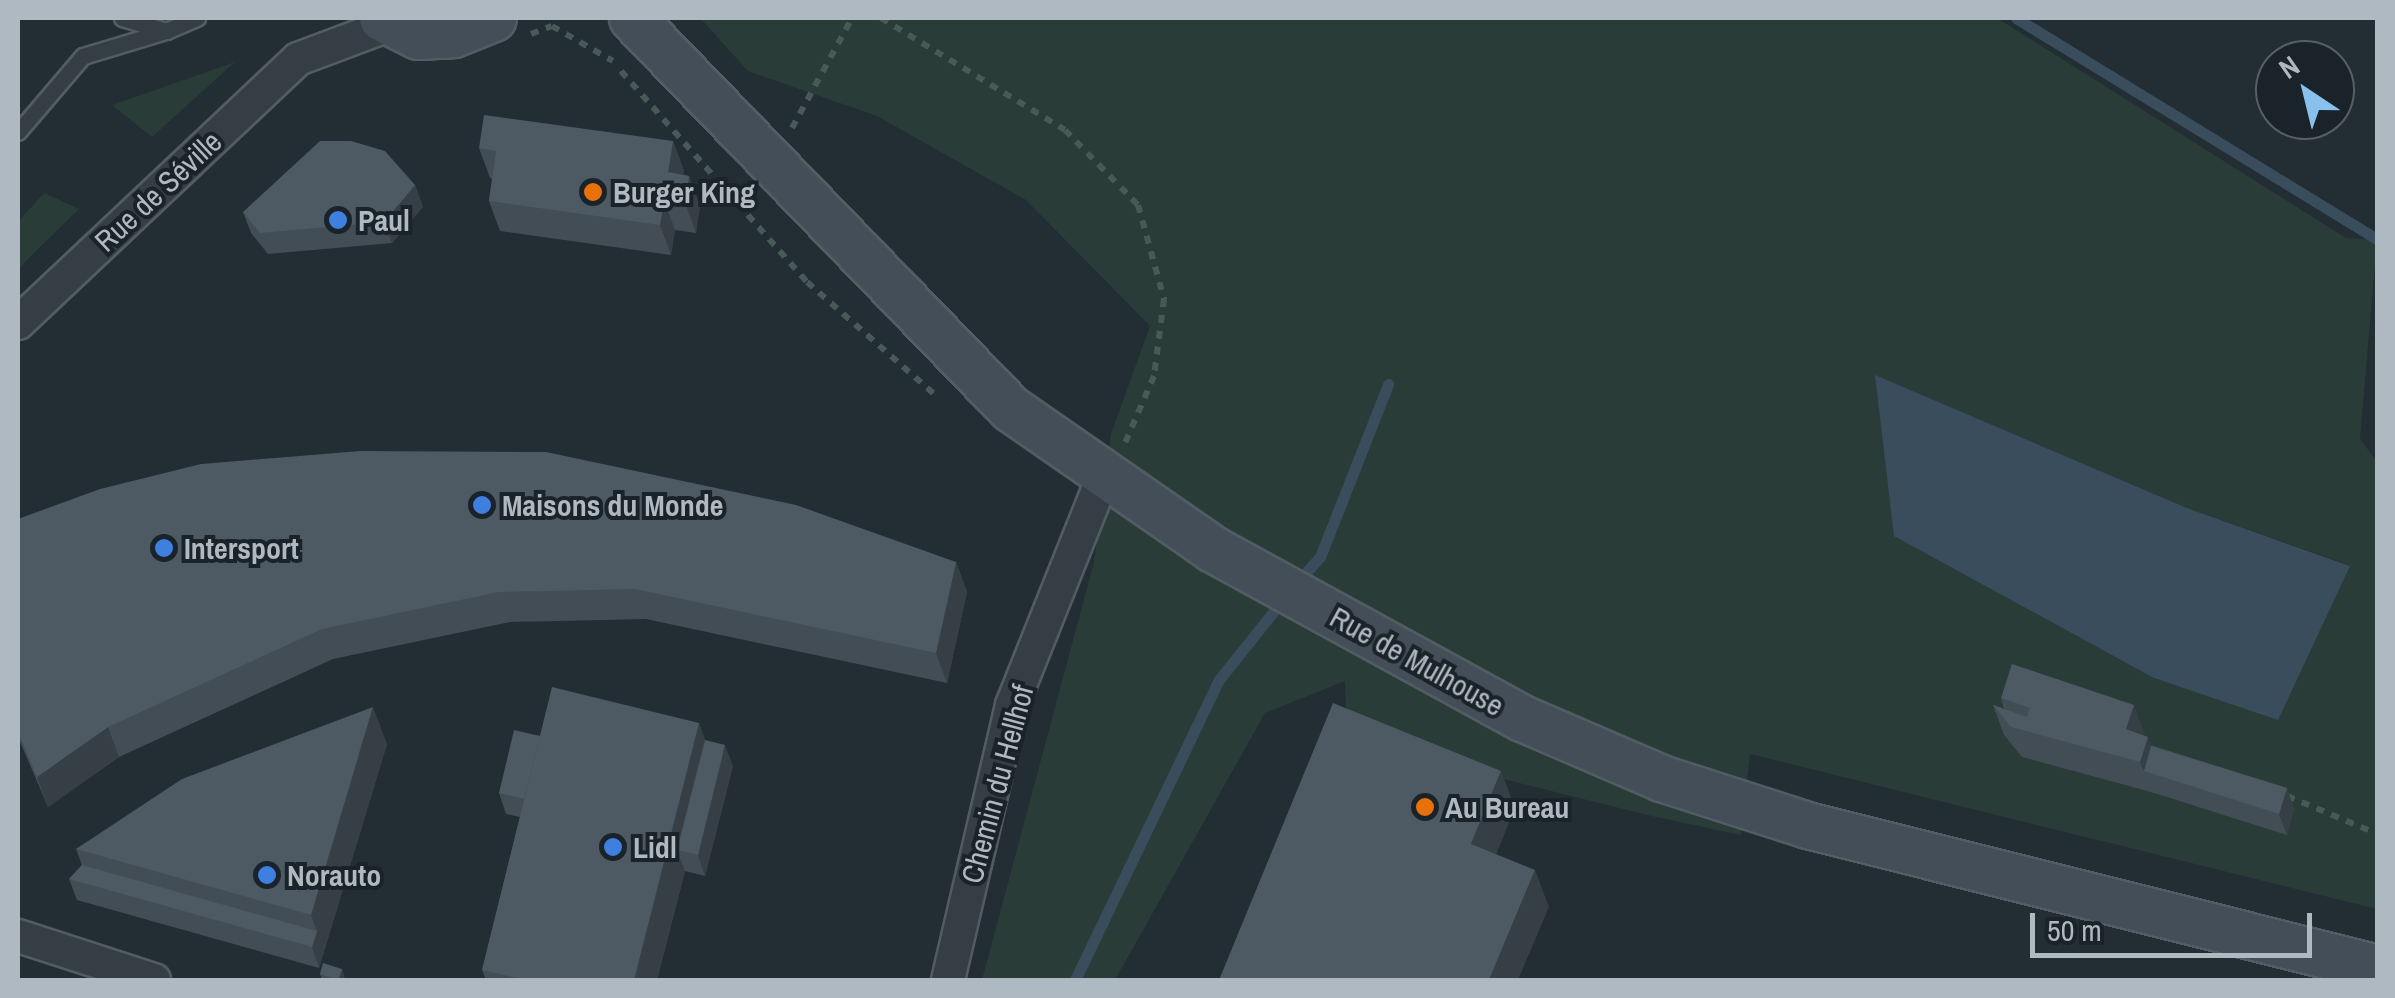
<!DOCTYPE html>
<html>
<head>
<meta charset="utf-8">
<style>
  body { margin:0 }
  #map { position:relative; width:2395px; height:998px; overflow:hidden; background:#222d34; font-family:"Archivo Narrow",sans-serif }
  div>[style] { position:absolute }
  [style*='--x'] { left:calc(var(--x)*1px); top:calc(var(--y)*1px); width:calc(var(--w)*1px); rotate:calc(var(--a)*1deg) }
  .green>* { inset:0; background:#2a3c38 }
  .water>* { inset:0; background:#394d5c }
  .stream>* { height:11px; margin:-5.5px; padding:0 5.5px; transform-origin:5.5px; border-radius:5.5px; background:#394d5c }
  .path>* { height:6px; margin-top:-3px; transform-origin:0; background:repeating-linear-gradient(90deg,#485958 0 8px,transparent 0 16px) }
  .roads { filter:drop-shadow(2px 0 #525c63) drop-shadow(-2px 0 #525c63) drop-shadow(0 2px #525c63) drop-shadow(0 -2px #525c63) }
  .service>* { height:15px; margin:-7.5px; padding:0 7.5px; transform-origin:7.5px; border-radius:7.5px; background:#353e45 }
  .minor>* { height:32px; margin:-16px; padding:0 16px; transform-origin:16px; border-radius:16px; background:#353e45 }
  .secondary>* { height:45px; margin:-22.5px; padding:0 22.5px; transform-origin:22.5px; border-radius:22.5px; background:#434e58 }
  .wall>* { inset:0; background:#424d55 }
  .shaded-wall>* { inset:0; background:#363f45 }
  .building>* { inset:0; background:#4d5a63 }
  .dots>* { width:28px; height:28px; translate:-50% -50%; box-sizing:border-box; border:5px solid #1a2329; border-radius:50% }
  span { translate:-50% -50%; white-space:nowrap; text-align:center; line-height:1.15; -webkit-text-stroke:8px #1a2329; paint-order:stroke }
  .street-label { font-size:30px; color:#afb9c2 }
  .poi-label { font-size:30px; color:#afb9c2; font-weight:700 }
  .left { translate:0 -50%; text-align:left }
  .frame { position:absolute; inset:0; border:20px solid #afb9c2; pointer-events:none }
  .north { position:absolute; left:2255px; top:40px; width:100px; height:100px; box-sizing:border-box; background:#1a2329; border:2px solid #565f66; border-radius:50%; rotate:325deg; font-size:28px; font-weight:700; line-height:40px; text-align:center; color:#afb9c2 }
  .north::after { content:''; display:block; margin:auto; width:35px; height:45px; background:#8ac0ec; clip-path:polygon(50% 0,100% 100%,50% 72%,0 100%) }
  .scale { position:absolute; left:2030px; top:913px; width:282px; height:45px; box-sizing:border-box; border:5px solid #afb9c2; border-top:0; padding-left:12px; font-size:30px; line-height:35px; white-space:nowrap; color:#afb9c2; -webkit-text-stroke:8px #1a2329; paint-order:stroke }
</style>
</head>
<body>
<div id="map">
  <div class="green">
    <i style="clip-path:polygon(evenodd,700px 18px,1997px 18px,2346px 238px,2377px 240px,2360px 439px,2378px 463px,2377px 909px,1750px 754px,1741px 835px,1647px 815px,1347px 740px,1345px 681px,1265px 713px,1115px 980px,982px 980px,1094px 562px,1111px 434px,1150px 326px,1026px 200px,877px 116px,748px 71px,700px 18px,1876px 376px,2187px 508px,2349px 565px,2278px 719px,2154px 678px,1876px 376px)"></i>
    <i style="clip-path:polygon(235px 62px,152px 137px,112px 105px)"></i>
    <i style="clip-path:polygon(44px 193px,79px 209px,18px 269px,18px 222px)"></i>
  </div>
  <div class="water">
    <i style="clip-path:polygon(1875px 375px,2187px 508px,2350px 566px,2278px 720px,2154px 678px,1894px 536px)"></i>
  </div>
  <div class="stream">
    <i style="--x:2016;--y:18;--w:425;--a:31.5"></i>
    <i style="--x:1297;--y:583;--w:35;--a:-49"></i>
    <i style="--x:1320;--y:557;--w:186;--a:-68.5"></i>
    <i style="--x:1075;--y:980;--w:331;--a:-64.4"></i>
    <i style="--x:1218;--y:681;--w:107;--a:-51.4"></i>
  </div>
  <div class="path">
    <i style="--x:881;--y:18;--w:215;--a:31.3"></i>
    <i style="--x:1065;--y:130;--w:105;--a:45.8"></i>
    <i style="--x:1138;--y:205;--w:98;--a:74.5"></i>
    <i style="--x:1164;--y:299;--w:78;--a:97.4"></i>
    <i style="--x:1154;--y:376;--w:73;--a:113.4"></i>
    <i style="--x:531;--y:34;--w:22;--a:-21"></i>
    <i style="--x:552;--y:26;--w:70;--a:29.8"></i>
    <i style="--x:621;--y:71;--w:281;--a:48.6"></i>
    <i style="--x:807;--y:282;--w:171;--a:41.4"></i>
    <i style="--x:792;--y:128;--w:125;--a:-61.4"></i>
    <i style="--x:2287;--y:796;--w:99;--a:22.7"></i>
  </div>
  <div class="roads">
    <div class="service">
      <i style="--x:122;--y:18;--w:46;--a:16.5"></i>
      <i style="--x:166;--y:31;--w:34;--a:-23"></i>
      <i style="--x:18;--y:132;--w:100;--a:-49.5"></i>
      <i style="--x:83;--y:56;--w:87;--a:-16.8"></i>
    </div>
    <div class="minor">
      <i style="--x:18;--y:323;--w:385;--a:-43.3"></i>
      <i style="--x:298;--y:59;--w:99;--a:-20.6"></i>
      <i style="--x:18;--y:936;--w:143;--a:17.9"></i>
      <i style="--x:948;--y:980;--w:282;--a:-76.9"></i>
      <i style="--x:1012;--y:705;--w:242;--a:-68.2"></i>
    </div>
    <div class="secondary">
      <i style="--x:382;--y:18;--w:40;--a:26.6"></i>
      <i style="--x:418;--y:36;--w:35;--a:-3"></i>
      <i style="--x:453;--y:34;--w:43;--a:-21.8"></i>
      <i style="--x:632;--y:18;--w:543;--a:45.9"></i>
      <i style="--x:1010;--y:408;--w:247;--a:34.8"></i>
      <i style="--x:1213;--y:549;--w:352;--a:28.7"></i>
      <i style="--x:1522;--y:718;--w:151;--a:23.3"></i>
      <i style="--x:1661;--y:778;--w:153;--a:17.8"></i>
      <i style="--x:1807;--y:825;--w:589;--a:14.06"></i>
    </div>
  </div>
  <div class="wall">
    <i style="clip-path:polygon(673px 141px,684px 171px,683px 175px,689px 176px,700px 206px,696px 233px,675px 230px,671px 255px,500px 231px,489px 201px,492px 179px,490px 178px,479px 148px)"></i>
    <i style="clip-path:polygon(415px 185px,423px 207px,392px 243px,268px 254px,251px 233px,243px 212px)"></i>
    <i style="clip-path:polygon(18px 519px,956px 562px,967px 592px,947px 683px,646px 619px,510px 622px,333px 659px,119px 757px,48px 807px,18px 737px)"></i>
    <i style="clip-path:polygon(2001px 698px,2287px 788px,2294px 809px,2287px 835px,2151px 792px,2022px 757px,2004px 735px,1993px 705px,2004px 709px)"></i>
    <i style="clip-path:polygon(699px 723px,705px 740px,733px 766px,705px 876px,685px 871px,657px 980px,486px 980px,482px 970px,520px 817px,506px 814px,499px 793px,540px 736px)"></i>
    <i style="clip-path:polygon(387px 744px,319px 968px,77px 900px,69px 879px,82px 865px,76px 849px)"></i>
    <i style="clip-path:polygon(342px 969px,345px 980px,322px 980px,320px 974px)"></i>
  </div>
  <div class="shaded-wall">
    <i style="clip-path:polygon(673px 141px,684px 171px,679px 202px,668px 172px)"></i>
    <i style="clip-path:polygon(689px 176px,700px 206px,696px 233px,685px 203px)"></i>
    <i style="clip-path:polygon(415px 185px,423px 207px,392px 243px,384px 222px)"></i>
    <i style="clip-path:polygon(664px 200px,675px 230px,671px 255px,660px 225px)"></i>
    <i style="clip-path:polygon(956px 562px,967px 592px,947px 683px,936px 653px)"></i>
    <i style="clip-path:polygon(2134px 705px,2145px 735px,2126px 729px)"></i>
    <i style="clip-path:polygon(373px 707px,387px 744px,319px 968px,312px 947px,317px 931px,311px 915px)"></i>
    <i style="clip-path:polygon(699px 723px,712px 761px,677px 850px,685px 871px,657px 980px,634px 980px)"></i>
    <i style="clip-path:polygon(108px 727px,119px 757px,48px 807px,37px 777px)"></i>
    <i style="clip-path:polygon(2148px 737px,2159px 767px,2144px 771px,2140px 762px)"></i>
    <i style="clip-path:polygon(725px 745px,733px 766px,705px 876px,698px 855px)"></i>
    <i style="clip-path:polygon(1501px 771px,1515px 808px,1485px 882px,1471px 844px)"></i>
    <i style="clip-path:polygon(2287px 788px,2294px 809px,2287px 835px,2279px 814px)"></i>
    <i style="clip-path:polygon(1535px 870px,1549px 907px,1518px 980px,1489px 980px)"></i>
    <i style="clip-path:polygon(342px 969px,345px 980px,339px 980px)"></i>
  </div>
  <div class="building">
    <i style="clip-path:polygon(484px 115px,673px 141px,668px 172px,689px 176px,685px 203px,664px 200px,660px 225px,489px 201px,496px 151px,479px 148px)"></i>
    <i style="clip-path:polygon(320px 141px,351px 141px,385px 151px,415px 185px,384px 222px,260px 233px,243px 212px)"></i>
    <i style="clip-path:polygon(360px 451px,546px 452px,796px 505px,956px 562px,936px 653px,635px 589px,499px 592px,322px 629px,108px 727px,37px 777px,18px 732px,18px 519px,100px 489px,201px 464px)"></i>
    <i style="clip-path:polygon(2012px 664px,2134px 705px,2126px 729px,2148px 737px,2140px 762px,2011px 727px,1993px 705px,2027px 717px,2030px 708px,2001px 698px)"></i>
    <i style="clip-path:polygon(552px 687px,699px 723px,634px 980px,525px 980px,482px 970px)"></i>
    <i style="clip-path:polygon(1333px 703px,1501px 771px,1471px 844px,1535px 870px,1489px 980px,1219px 980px)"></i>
    <i style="clip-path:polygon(373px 707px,311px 915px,76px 849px,182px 779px)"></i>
    <i style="clip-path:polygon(514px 730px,540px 736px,524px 799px,499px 793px)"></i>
    <i style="clip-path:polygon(705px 740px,725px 745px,698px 855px,677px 850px)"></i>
    <i style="clip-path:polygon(2151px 746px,2287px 788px,2279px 814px,2144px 771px)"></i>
    <i style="clip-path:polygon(82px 865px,317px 931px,312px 947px,69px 879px)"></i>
    <i style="clip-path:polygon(323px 963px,342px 969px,338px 980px,320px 974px)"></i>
  </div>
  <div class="dots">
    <i style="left:593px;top:192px;background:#e8710a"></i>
    <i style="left:338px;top:220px;background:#3f7fe0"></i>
    <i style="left:482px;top:505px;background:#3f7fe0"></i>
    <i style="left:164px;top:548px;background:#3f7fe0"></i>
    <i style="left:1425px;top:807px;background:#e8710a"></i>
    <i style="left:613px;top:847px;background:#3f7fe0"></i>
    <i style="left:267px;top:875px;background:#3f7fe0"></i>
  </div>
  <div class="street-label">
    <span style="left:158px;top:191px;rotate:-43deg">Rue de Séville</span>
    <span style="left:1417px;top:661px;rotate:29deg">Rue de Mulhouse</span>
    <span style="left:997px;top:784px;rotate:-75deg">Chemin du Hellhof</span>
  </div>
  <div class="poi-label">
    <span class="left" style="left:613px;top:192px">Burger King</span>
    <span class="left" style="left:358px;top:220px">Paul</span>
    <span class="left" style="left:502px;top:505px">Maisons du Monde</span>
    <span class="left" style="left:184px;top:548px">Intersport</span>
    <span class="left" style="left:1445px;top:807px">Au Bureau</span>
    <span class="left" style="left:633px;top:847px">Lidl</span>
    <span class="left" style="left:287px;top:875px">Norauto</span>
  </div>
  <div class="frame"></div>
  <div class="north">N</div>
  <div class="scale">50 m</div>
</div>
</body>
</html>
